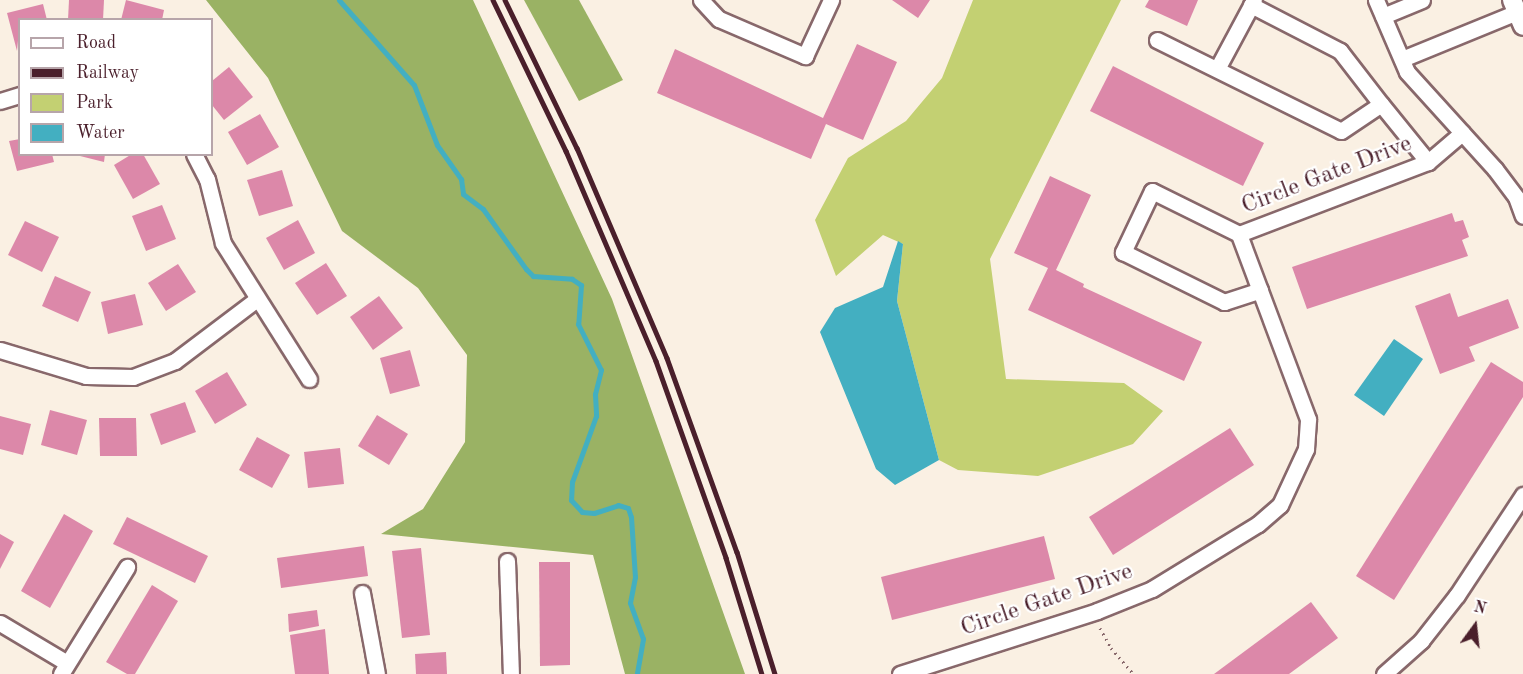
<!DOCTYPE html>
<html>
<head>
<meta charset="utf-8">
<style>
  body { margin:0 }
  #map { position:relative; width:1523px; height:674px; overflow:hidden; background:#faf0e3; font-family:"Old Standard TT",serif }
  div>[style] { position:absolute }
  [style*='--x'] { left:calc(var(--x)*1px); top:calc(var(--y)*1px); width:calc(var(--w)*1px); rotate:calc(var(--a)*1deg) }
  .green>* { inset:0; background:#c3d072 }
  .forest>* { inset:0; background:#9ab264 }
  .water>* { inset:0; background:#43afc1 }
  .stream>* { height:5px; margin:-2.5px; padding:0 2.5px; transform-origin:2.5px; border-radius:2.5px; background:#43afc1 }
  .building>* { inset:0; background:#dc88a9 }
  .path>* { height:3px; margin-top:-1.5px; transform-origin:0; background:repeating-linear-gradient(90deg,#88686b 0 1.5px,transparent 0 6px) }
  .roads { filter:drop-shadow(2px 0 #88686b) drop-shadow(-2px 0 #88686b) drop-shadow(0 2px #88686b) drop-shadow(0 -2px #88686b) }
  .minor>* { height:15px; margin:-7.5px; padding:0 7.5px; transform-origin:7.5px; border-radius:7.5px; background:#fff }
  .tertiary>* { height:18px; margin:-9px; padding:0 9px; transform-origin:9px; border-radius:9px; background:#fff }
  .rail>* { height:4.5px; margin:-2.25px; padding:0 2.25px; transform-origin:2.25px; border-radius:2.25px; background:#4a1f2b }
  span { translate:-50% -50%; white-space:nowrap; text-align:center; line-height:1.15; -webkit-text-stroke:4.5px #fff; paint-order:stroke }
  .street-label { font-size:24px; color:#4a1f2b }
  .legend { position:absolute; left:18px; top:18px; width:195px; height:138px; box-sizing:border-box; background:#fff; border:2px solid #b7a5aa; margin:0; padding:8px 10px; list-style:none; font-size:18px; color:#4a1f2b }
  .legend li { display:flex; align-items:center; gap:12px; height:30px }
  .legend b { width:30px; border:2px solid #b7a5aa }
  .north { position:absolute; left:1445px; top:596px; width:60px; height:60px; -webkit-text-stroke:4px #fff; paint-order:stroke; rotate:15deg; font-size:16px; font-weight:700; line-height:24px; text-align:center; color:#4a1f2b }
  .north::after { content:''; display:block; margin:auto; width:21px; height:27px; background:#4a1f2b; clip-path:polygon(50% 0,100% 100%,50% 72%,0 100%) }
</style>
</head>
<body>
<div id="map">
  <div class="green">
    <i style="clip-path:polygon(973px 0,1121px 0,990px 259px,1006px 379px,1124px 383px,1163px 411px,1133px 444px,1038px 476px,958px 470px,939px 460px,897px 301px,903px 244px,883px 235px,836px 276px,815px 220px,848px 158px,906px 121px,942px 78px)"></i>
  </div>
  <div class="forest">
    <i style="clip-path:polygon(206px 0,473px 0,612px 299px,745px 674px,625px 674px,593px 555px,381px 534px,423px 509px,465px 442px,467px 355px,418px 288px,342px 231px,268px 78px)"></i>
    <i style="clip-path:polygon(524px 0,579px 0,623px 80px,579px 101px)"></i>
  </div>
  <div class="water">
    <i style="clip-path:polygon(898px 241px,903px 244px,897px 301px,939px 460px,895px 485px,876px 469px,820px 332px,835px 308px,883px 287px)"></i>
    <i style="clip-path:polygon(1394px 339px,1423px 359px,1384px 416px,1354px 395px)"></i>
  </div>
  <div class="stream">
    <i style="--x:339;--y:0;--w:113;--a:48.6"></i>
    <i style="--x:414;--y:85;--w:64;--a:69"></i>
    <i style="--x:437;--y:145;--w:42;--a:54.8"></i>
    <i style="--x:461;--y:179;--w:15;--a:82"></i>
    <i style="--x:463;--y:194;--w:25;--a:37"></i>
    <i style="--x:483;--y:209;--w:74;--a:54.4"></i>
    <i style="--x:526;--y:269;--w:10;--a:45"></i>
    <i style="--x:533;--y:276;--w:39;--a:4"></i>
    <i style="--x:572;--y:279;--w:11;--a:34"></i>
    <i style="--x:581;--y:285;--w:39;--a:94"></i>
    <i style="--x:578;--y:324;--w:51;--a:63.4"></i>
    <i style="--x:601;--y:370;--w:25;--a:104"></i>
    <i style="--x:595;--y:394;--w:22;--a:87"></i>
    <i style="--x:596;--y:416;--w:70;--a:110"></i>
    <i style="--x:572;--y:482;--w:18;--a:93"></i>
    <i style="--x:571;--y:500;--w:16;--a:47"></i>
    <i style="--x:582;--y:512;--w:12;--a:5"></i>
    <i style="--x:594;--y:513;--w:25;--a:-18"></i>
    <i style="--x:618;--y:505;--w:10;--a:17"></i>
    <i style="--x:628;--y:508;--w:9;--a:72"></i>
    <i style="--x:631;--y:517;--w:60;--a:86.2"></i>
    <i style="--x:635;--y:577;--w:26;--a:101"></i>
    <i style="--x:630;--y:603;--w:38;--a:70"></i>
    <i style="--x:643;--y:639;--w:36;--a:100"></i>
  </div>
  <div class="building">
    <i style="clip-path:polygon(69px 0,104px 0,103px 20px,68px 20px)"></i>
    <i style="clip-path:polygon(126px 0,164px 10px,162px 20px,121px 20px)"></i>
    <i style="clip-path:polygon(892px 0,930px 0,918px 18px)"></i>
    <i style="clip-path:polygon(1149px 0,1198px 0,1187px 26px,1145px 7px)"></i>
    <i style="clip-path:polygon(43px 4px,47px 20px,20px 20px,17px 51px,7px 13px)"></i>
    <i style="clip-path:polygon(857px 44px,897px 62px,863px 140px,826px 124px,811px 159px,657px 93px,675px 49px,823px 118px)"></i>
    <i style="clip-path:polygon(1113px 66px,1264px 143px,1243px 186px,1090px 111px)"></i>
    <i style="clip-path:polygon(229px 67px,253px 97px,224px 120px,212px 105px,212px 81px)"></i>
    <i style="clip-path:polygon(260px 114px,279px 147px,247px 165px,228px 132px)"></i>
    <i style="clip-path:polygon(20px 139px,20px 154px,52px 154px,54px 162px,17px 171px,9px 141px)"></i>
    <i style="clip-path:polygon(72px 154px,105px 154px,104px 162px)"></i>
    <i style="clip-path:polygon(132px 154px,143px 154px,160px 184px,133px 199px,114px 165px)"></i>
    <i style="clip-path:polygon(282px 170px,293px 206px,259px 216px,247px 180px)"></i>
    <i style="clip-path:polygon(1050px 176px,1091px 195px,1056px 270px,1084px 284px,1083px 287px,1202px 342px,1184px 381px,1028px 310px,1048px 268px,1014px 253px)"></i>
    <i style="clip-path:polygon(162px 205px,176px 239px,146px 251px,132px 216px)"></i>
    <i style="clip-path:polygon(1452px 213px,1455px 222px,1463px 220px,1469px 237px,1462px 240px,1468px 256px,1307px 309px,1292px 267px)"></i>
    <i style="clip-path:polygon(298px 220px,315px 253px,284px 270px,266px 238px)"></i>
    <i style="clip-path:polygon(25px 221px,59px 237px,42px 272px,8px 255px)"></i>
    <i style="clip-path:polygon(326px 263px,347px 296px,317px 315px,295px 283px)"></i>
    <i style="clip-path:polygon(178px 264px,196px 292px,166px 311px,148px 283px)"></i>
    <i style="clip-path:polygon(55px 276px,91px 292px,78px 322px,42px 306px)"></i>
    <i style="clip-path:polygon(1450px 293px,1458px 317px,1508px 299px,1519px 328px,1469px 347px,1475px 361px,1440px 374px,1415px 306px)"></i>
    <i style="clip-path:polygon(135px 294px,143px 325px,108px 334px,101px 302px)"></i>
    <i style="clip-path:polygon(379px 296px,403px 328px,373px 350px,350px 317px)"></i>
    <i style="clip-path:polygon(410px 350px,420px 386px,390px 394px,380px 358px)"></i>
    <i style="clip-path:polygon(1491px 362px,1523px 382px,1523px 397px,1394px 600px,1356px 576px)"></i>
    <i style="clip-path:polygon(227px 372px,247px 405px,215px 424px,195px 391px)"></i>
    <i style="clip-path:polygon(185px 402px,196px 432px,161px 445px,150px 414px)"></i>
    <i style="clip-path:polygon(50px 410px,87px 420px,77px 455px,41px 445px)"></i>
    <i style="clip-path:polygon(377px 415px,408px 434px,389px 465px,358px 446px)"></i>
    <i style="clip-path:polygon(0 416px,31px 424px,23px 455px,0 449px)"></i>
    <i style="clip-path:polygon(99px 418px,136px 418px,137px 456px,100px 456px)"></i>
    <i style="clip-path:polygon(1230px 428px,1254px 465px,1113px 555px,1089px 517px)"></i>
    <i style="clip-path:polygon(257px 437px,290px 455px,272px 488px,239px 470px)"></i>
    <i style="clip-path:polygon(340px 448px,344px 484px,308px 488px,304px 452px)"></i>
    <i style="clip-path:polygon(64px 514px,93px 531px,50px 608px,21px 591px)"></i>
    <i style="clip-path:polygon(127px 517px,208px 556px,195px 583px,113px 544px)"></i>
    <i style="clip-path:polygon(0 534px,14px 542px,0 569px)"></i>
    <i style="clip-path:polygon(1044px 536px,1055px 579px,892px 620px,881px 577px)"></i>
    <i style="clip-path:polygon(364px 546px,368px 576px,281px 588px,277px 558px)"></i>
    <i style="clip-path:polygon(421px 548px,430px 635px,402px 638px,392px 551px)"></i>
    <i style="clip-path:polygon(539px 562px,570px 562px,570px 665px,540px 666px)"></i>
    <i style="clip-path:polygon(152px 585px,178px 601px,135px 674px,127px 674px,106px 662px)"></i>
    <i style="clip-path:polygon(1311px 602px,1338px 638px,1289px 674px,1214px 674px)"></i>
    <i style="clip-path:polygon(317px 610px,319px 626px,289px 632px,288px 614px)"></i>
    <i style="clip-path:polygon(325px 629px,329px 674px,295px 674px,290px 635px)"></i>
    <i style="clip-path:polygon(446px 652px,447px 674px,416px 674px,415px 654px)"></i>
  </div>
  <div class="path">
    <i style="--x:1100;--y:628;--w:23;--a:61"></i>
    <i style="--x:1111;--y:648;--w:35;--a:49"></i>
  </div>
  <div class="roads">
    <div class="minor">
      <i style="--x:701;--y:0;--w:26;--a:47"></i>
      <i style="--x:719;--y:19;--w:94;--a:23.3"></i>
      <i style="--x:805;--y:56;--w:62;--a:-65.1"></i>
      <i style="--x:1376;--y:0;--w:78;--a:66.7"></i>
      <i style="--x:1407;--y:72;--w:131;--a:47.8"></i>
      <i style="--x:1495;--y:169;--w:35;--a:53"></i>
      <i style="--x:1516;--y:197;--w:20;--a:70"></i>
      <i style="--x:1251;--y:5;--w:100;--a:27.3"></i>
      <i style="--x:1340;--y:51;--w:67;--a:52.3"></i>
      <i style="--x:1383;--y:16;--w:42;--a:-22.3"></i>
      <i style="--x:1157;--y:40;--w:205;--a:26.3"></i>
      <i style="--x:1341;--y:131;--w:48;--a:-34"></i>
      <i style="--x:1381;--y:104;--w:75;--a:51"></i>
      <i style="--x:1402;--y:59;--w:124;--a:-22.2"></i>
      <i style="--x:1217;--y:69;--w:78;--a:-61.8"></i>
      <i style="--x:0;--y:101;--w:21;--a:-17"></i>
      <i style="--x:194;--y:154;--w:28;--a:63"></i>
      <i style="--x:207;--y:179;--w:66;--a:76"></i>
      <i style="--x:223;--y:243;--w:161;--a:57.7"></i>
      <i style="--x:1239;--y:234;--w:97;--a:-153.7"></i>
      <i style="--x:1152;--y:191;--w:68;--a:115.4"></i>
      <i style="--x:1123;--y:252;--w:113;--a:26.3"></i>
      <i style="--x:1224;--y:302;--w:38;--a:-18"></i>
      <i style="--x:0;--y:350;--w:90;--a:16.8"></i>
      <i style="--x:86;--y:376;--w:47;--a:1.2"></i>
      <i style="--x:133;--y:377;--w:45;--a:-20.9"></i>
      <i style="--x:175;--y:361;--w:103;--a:-37.1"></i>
      <i style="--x:507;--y:561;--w:113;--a:88"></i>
      <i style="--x:362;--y:593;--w:82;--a:79.5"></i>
      <i style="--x:0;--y:623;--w:78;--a:30.8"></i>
      <i style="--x:61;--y:674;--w:126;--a:-58.3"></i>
      <i style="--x:900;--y:674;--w:207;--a:-17.7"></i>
      <i style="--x:1097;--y:611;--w:59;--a:-21.8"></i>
      <i style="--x:1152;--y:589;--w:124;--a:-31.5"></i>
      <i style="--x:1258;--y:524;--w:29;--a:-41"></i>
      <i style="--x:1280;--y:505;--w:62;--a:-65.1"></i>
      <i style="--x:1306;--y:449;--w:30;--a:-86"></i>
      <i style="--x:1308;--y:419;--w:197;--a:-110.5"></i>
      <i style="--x:1239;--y:234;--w:202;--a:-20.9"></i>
      <i style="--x:1428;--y:162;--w:45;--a:-40.5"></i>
      <i style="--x:1384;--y:674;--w:50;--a:-41.7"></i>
      <i style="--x:1421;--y:641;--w:58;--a:-52"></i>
      <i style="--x:1457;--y:595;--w:120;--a:-56.6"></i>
    </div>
    <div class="tertiary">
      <i style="--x:1512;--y:0;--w:28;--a:67"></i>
    </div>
  </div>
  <div class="rail">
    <i style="--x:493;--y:0;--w:168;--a:64.2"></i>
    <i style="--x:566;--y:151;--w:228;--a:66.8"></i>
    <i style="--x:656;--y:361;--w:209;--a:70.4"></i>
    <i style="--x:726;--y:558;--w:121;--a:72.8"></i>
    <i style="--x:505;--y:0;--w:165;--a:64.1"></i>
    <i style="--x:577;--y:148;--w:228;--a:66.8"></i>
    <i style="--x:667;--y:358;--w:206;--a:70.2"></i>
    <i style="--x:737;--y:552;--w:128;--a:72.7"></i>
  </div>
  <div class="street-label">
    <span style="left:1327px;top:176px;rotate:-21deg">Circle Gate Drive</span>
    <span style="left:1047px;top:601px;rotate:-19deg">Circle Gate Drive</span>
  </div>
  <ul class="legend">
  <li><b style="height:8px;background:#fff"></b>Road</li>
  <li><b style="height:8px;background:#4a1f2b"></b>Railway</li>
  <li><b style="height:16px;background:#c3d072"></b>Park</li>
  <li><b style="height:16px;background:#43afc1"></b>Water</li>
  </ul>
  <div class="north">N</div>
</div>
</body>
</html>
